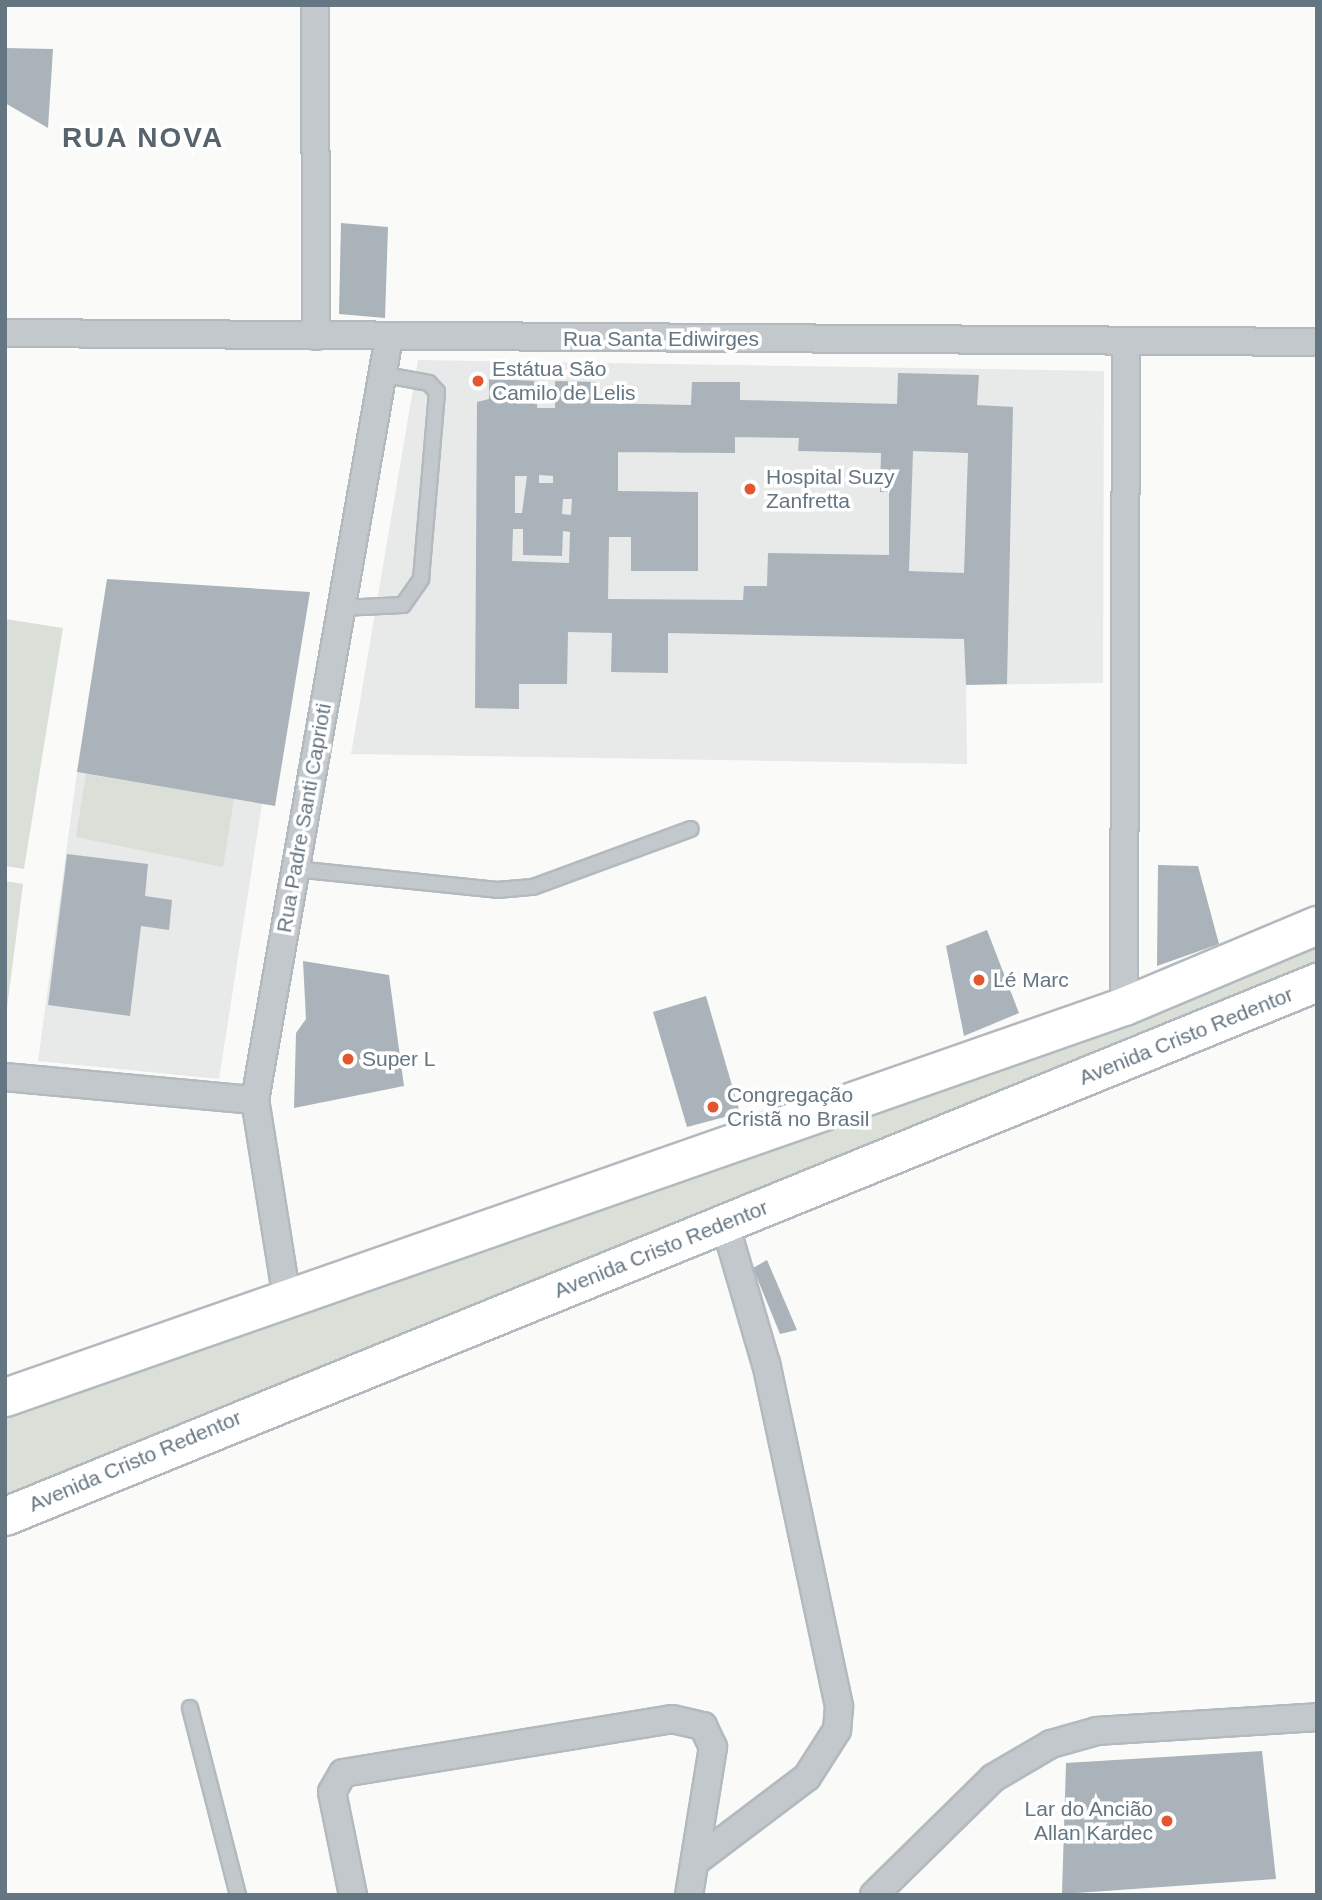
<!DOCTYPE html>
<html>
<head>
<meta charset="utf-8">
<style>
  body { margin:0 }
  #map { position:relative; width:1322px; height:1900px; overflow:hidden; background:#fafaf8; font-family:Helvetica,sans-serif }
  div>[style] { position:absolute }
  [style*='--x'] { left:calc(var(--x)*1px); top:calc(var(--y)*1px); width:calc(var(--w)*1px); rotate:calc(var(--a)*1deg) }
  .built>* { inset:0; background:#e8e9e9 }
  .green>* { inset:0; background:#dadfd7 }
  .building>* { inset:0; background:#aab3b9 }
  .roads { filter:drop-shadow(2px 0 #b3babf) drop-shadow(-2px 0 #b3babf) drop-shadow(0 2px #b3babf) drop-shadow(0 -2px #b3babf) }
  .lane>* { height:14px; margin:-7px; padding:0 7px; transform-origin:7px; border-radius:7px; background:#c3c8cc }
  .street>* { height:26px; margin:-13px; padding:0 13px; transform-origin:13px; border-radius:13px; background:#c3c8cc }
  .secondary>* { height:37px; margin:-18.5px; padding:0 18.5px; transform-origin:18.5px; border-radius:18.5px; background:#fff }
  .dots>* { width:19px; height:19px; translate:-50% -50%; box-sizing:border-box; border:4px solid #fff; border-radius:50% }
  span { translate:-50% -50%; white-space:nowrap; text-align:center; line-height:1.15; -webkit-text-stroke:7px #fff; paint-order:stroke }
  .street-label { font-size:21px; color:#657683 }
  .poi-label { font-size:21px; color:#657683 }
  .left { translate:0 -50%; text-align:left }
  .right { translate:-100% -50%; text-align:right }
  .district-label { font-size:28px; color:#57646e; font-weight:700; letter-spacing:2px }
  .frame { position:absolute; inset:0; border:7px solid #657683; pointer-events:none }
</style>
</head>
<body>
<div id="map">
  <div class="built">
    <i style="clip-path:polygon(418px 360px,1104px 371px,1103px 683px,966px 685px,967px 764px,351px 754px)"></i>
    <i style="clip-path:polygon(77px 772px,262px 804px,219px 1079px,38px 1061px)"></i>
  </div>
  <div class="green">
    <i style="clip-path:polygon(5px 619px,63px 628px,24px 869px,5px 866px)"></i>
    <i style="clip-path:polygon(86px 774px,234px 799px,223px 867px,76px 837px)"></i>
    <i style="clip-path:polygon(5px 881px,23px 884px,6px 1015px,5px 1015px)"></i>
    <i style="clip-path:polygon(1317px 938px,1317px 969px,5px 1507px,5px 1413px)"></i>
  </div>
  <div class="building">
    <i style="clip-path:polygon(5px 48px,53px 49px,48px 128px,5px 103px)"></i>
    <i style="clip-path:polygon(341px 223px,388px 227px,385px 318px,339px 314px)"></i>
    <i style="clip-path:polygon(evenodd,898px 373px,979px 375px,977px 405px,1013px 407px,1007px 684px,966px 685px,964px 639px,668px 633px,668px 673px,611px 672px,612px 633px,568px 632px,567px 684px,519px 684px,519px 709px,475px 708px,477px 402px,489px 399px,489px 379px,538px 381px,537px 408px,555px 408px,555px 381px,596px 382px,596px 403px,691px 405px,692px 382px,740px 382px,740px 400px,897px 404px,898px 373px,735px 437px,799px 438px,798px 451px,881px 453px,880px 492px,889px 492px,889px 555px,768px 553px,767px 586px,744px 586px,743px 600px,608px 599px,609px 537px,631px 537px,631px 571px,698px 571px,698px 492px,618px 491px,618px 452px,735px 453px,735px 437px,898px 373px,913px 451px,968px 453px,964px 573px,909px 571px,913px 451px,898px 373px,539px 475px,553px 476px,553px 483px,539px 483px,539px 475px,898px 373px,515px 476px,527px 476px,522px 513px,515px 513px,515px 476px,898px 373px,563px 499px,572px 499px,571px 515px,562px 514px,563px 499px,898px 373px,513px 529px,523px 529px,523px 555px,562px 556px,563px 531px,570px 532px,569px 563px,512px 561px,513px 529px)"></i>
    <i style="clip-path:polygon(107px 579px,310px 592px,275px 806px,77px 772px)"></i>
    <i style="clip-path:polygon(67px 854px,148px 864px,145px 896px,172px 900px,169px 930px,141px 926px,130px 1016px,48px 1005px)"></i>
    <i style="clip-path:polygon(1158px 865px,1198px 866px,1219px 944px,1157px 966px)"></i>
    <i style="clip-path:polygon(987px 930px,1019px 1013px,964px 1036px,946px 946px)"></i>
    <i style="clip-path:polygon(303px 961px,389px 975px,404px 1086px,294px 1108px,296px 1033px,306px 1019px)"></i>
    <i style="clip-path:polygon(706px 996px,740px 1113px,687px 1127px,653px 1012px)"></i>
    <i style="clip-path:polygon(767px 1260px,797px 1330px,780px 1334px,753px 1268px)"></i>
    <i style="clip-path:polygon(1262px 1751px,1276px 1879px,1062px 1894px,1066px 1763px)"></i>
  </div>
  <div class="roads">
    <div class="lane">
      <i style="--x:341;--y:608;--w:62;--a:-2.8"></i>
      <i style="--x:403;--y:605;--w:32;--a:-55"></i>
      <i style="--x:421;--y:579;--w:188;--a:-85.1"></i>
      <i style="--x:437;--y:392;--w:12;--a:-132"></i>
      <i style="--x:429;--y:383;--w:50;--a:-169.6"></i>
      <i style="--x:295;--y:869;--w:203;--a:5.9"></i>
      <i style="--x:497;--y:890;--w:36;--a:-5"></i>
      <i style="--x:533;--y:887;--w:168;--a:-20.2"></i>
      <i style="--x:190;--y:1708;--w:193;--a:75.6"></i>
    </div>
    <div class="street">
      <i style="--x:315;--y:5;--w:331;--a:89.8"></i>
      <i style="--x:5;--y:333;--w:1312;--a:0.39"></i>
      <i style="--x:1124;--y:1006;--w:664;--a:-89.83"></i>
      <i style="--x:5;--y:1077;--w:251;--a:5.3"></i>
      <i style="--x:287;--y:1299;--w:202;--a:-99.1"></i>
      <i style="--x:255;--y:1100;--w:775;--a:-80.04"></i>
      <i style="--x:696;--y:1861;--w:139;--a:-37.1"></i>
      <i style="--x:807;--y:1777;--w:56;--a:-57.4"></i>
      <i style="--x:837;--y:1730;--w:24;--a:-85"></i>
      <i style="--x:839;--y:1706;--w:350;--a:-102"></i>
      <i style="--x:766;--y:1364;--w:146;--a:-106.3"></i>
      <i style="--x:353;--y:1895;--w:105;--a:-101.5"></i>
      <i style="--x:332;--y:1792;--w:22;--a:-60"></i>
      <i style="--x:343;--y:1773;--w:333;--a:-9.3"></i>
      <i style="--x:672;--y:1719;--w:32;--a:13"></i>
      <i style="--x:703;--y:1726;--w:23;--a:65"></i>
      <i style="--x:713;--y:1747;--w:150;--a:99.2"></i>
      <i style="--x:874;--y:1895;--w:167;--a:-44.5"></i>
      <i style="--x:993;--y:1778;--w:67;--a:-30.4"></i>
      <i style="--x:1051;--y:1744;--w:48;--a:-15.8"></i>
      <i style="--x:1097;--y:1731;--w:220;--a:-3.6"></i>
    </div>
    <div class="secondary">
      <i style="--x:5;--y:1397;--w:1185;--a:-19.26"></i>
      <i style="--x:1124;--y:1006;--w:209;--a:-22.8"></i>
      <i style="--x:5;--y:1516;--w:1417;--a:-22.15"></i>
    </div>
  </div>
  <div class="dots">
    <i style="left:478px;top:381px;background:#e4572e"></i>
    <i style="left:750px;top:489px;background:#e4572e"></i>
    <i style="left:979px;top:980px;background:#e4572e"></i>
    <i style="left:348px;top:1059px;background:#e4572e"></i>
    <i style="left:713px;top:1107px;background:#e4572e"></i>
    <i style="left:1167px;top:1821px;background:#e4572e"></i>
  </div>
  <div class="street-label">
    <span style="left:661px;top:339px">Rua Santa Ediwirges</span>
    <span style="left:304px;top:818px;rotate:-80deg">Rua Padre Santi Caprioti</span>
    <span style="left:1186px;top:1036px;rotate:-22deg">Avenida Cristo Redentor</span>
    <span style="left:661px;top:1249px;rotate:-22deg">Avenida Cristo Redentor</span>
    <span style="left:135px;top:1461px;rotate:-23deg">Avenida Cristo Redentor</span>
  </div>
  <div class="poi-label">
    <span class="left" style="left:492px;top:381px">Estátua São<br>Camilo de Lelis</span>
    <span class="left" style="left:766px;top:489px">Hospital Suzy<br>Zanfretta</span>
    <span class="left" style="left:993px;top:980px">Lé Marc</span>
    <span class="left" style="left:362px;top:1059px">Super L</span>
    <span class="left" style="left:727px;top:1107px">Congregação<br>Cristã no Brasil</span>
    <span class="right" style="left:1153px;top:1821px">Lar do Ancião<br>Allan Kardec</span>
  </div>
  <div class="district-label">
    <span style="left:143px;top:138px">RUA NOVA</span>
  </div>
  <div class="frame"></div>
</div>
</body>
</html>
